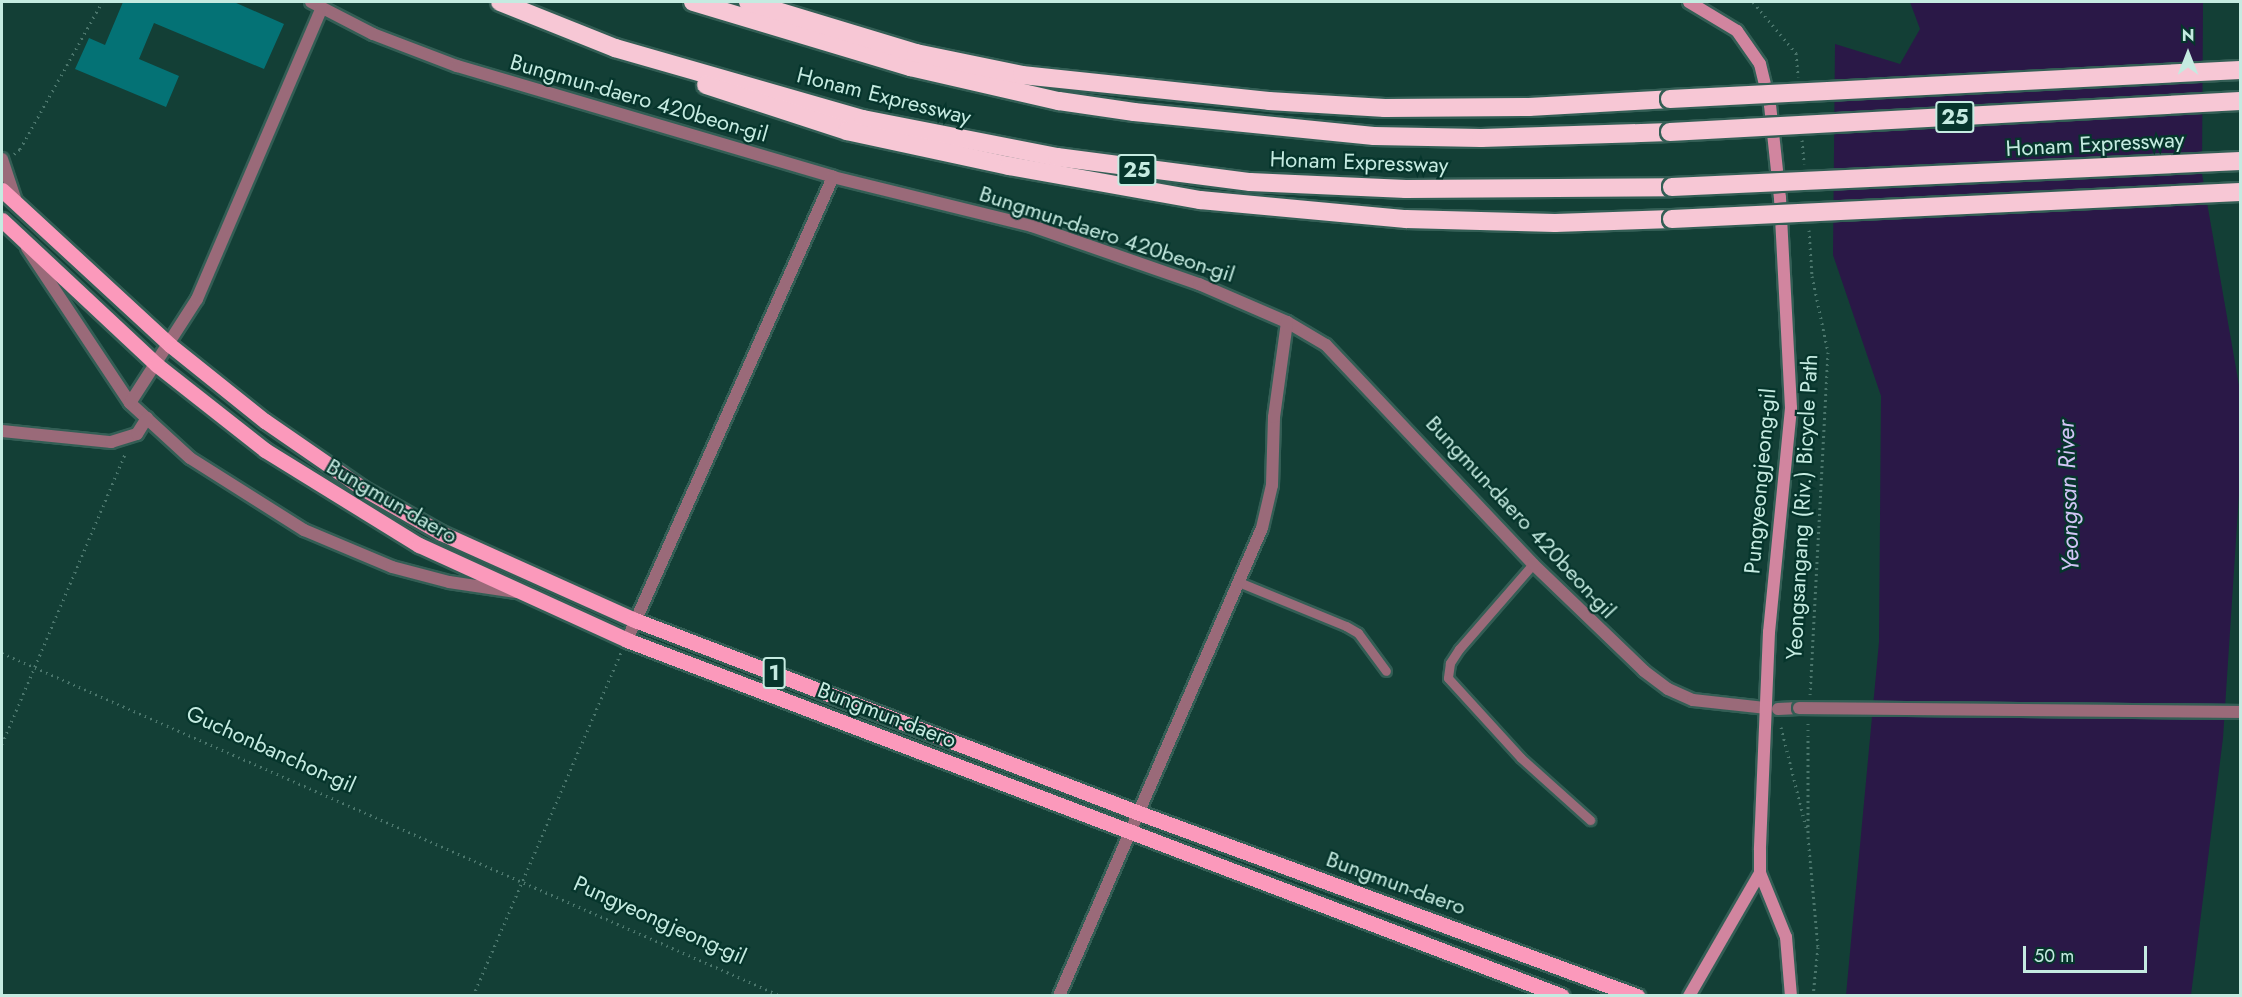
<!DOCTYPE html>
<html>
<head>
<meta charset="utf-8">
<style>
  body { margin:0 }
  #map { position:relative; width:2242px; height:997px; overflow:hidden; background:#133f36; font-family:Jost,sans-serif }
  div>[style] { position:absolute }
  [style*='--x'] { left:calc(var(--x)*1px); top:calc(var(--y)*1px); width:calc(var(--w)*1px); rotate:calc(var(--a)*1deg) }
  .water>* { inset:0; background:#2a1847 }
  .building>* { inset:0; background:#047275 }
  .path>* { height:3px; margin-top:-1.5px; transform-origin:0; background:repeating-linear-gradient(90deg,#4b766c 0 1.5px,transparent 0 6px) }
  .roads { filter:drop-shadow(2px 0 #335e55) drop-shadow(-2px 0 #335e55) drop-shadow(0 2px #335e55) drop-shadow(0 -2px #335e55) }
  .lane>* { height:9px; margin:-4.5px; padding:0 4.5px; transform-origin:4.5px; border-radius:4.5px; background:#9a6a79 }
  .street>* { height:12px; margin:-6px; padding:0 6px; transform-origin:6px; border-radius:6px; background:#9a6a79 }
  .secondary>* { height:12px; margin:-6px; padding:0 6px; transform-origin:6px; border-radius:6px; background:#d1859f }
  .primary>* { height:15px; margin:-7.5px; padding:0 7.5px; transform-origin:7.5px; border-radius:7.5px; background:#fb99bb }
  .highway>* { height:18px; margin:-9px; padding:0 9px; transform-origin:9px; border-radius:9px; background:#f7c7d5 }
  .bridges { filter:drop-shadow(2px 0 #335e55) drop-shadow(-2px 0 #335e55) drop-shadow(0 2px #335e55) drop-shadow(0 -2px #335e55) }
  .street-bridge>* { height:12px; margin:-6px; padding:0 6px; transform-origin:6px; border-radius:6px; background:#9a6a79 }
  .highway-bridge>* { height:18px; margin:-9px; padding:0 9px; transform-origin:9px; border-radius:9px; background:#f7c7d5 }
  span { translate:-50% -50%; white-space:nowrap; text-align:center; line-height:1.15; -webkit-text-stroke:4.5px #06352c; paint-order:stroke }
  .shield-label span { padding:2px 4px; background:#06352c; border:2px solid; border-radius:4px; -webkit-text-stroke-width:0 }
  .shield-label { font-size:21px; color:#c5ebe1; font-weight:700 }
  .street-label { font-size:22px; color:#c5ebe1 }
  .water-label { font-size:24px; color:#d2c4f5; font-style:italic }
  .frame { position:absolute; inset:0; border:3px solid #c5ebe1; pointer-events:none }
  .north { position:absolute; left:2158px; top:24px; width:60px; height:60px; -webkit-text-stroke:4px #06352c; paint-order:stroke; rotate:0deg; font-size:16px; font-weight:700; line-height:24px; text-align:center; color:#c5ebe1 }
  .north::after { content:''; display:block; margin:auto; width:21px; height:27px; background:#c5ebe1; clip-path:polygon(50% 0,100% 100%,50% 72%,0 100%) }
  .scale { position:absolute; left:2023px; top:946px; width:124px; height:27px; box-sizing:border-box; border:3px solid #c5ebe1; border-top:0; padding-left:8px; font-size:18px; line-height:21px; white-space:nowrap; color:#c5ebe1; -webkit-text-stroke:4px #06352c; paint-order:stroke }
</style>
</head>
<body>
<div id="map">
  <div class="water">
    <i style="clip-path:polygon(1910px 2px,2203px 2px,2202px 174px,2240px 391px,2240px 479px,2223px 738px,2191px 995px,1846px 995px,1879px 642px,1881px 396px,1833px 255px,1835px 44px,1900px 64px,1920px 29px)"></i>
  </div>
  <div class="building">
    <i style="clip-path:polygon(123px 2px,234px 2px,284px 24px,264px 69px,154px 23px,139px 59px,179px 76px,166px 107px,75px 69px,89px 38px,105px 45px)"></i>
  </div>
  <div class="path">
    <i style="--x:1753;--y:2;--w:67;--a:49.9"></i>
    <i style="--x:1796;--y:53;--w:24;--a:85"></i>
    <i style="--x:1802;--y:140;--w:24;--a:85"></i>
    <i style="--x:14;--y:154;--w:8;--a:-40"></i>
    <i style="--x:20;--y:149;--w:168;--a:-60.8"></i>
    <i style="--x:1809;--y:230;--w:46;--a:86.3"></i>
    <i style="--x:1812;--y:276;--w:78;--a:78.1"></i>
    <i style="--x:1828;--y:352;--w:343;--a:93"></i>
    <i style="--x:2;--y:653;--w:851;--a:23.76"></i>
    <i style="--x:1808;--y:723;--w:114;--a:90"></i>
    <i style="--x:1808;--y:837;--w:110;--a:84.8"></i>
    <i style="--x:1818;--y:947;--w:49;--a:95.8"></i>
    <i style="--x:1781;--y:727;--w:107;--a:76"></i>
    <i style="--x:2;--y:744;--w:317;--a:-67"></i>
    <i style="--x:473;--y:996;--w:374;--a:-66.7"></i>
  </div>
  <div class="roads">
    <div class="lane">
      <i style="--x:1533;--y:564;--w:113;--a:131"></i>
      <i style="--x:1459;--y:649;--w:17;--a:123"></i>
      <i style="--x:1450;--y:663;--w:15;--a:98"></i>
      <i style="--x:1448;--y:678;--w:108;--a:47.6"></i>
      <i style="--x:1521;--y:758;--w:93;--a:41.9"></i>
      <i style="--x:1241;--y:583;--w:113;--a:22.3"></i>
      <i style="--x:1346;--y:626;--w:14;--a:30"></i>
      <i style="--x:1358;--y:633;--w:47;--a:53.6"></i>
    </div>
    <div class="street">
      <i style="--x:311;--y:2;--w:70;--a:27.3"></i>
      <i style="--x:373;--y:34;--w:90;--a:20.9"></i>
      <i style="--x:457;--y:66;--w:392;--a:16.4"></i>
      <i style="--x:833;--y:177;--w:205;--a:13.8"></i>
      <i style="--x:1032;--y:226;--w:177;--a:19.2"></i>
      <i style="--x:1199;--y:284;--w:96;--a:23.4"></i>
      <i style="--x:1287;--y:322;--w:45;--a:30.5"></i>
      <i style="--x:1326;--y:345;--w:301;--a:46.6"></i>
      <i style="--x:1533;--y:564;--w:154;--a:43.9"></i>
      <i style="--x:1644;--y:671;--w:30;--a:37"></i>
      <i style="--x:1668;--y:689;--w:27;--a:24"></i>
      <i style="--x:1693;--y:700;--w:72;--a:6.3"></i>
      <i style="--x:2;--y:159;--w:47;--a:71.6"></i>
      <i style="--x:27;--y:248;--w:186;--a:56.4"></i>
      <i style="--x:130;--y:403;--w:81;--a:42.5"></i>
      <i style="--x:190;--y:458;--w:135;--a:32.3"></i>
      <i style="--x:304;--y:530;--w:95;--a:22.8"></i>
      <i style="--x:392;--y:567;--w:59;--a:14.7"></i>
      <i style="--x:449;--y:582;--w:68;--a:8.5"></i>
      <i style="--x:130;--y:403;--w:124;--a:-57.2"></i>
      <i style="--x:197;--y:299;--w:315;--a:-66.8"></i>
      <i style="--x:2;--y:431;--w:110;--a:5.8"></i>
      <i style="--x:111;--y:442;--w:27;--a:-17"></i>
      <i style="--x:137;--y:434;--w:19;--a:-58"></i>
      <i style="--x:627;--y:640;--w:507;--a:-66.01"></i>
      <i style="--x:1778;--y:709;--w:21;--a:-3"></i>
      <i style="--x:1059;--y:996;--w:510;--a:-66.55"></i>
      <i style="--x:1262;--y:528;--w:44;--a:-76.9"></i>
      <i style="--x:1272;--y:485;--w:68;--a:-88.3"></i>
      <i style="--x:1274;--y:417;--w:96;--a:-82.2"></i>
    </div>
    <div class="secondary">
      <i style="--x:1689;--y:2;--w:56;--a:31.1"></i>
      <i style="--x:1737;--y:31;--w:40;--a:55.1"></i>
      <i style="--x:1760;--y:64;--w:42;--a:76.3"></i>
      <i style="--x:1770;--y:105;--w:94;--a:83.9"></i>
      <i style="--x:1780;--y:198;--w:210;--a:87"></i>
      <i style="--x:1791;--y:408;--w:225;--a:95.6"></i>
      <i style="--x:1769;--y:632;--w:218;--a:92.4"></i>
      <i style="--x:1760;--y:850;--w:23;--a:90"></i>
      <i style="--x:1760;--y:873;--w:69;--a:67.9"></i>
      <i style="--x:1786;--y:937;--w:59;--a:85.2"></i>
      <i style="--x:1689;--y:996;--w:142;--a:-60"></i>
    </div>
    <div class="primary">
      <i style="--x:2;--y:190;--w:229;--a:42.7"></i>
      <i style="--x:170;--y:345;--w:122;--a:38.7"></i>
      <i style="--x:265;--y:421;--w:118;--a:34.6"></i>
      <i style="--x:362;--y:488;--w:91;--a:29.7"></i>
      <i style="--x:441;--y:533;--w:213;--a:24.2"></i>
      <i style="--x:635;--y:620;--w:540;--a:20.95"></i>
      <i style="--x:1139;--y:813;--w:531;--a:20.18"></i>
      <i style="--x:2;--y:220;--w:212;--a:43.1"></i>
      <i style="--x:157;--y:365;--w:137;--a:38.2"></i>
      <i style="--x:265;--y:450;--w:181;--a:31.7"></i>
      <i style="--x:419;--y:545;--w:229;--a:24.5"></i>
      <i style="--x:627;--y:640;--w:1000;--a:20.84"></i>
    </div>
    <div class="highway">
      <i style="--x:500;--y:2;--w:124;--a:21.8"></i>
      <i style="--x:615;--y:48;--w:258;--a:16"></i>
      <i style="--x:863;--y:119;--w:198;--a:11.1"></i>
      <i style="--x:1057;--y:157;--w:195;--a:7.4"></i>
      <i style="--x:1250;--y:182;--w:156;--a:2.6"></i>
      <i style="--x:1406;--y:189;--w:266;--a:-0.4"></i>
      <i style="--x:693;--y:2;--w:227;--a:16.7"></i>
      <i style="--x:910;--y:67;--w:153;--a:12.9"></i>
      <i style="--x:1059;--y:101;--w:76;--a:8.3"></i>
      <i style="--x:1134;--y:112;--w:241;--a:5.7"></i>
      <i style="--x:1374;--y:136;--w:107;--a:1.1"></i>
      <i style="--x:1481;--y:138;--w:189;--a:-1.8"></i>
      <i style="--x:748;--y:2;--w:176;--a:16.9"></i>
      <i style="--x:916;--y:53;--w:108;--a:11.7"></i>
      <i style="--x:1022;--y:75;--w:248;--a:6"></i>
      <i style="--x:1269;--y:101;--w:116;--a:3.5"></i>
      <i style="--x:1385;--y:108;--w:144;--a:-0.4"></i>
      <i style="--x:1529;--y:107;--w:141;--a:-3.2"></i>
      <i style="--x:706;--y:85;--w:148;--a:18.1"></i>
      <i style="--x:847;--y:131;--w:166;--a:12.2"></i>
      <i style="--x:1009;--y:166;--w:194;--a:10.1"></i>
      <i style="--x:1200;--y:200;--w:207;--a:5.3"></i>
      <i style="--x:1406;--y:219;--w:149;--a:1.5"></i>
      <i style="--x:1555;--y:223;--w:117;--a:-2"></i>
    </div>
  </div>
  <div class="bridges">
    <div class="street-bridge">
      <i style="--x:1799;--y:708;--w:441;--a:0.5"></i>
    </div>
    <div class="highway-bridge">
      <i style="--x:1670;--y:99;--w:571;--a:-2.91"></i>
      <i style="--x:1670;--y:132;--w:571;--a:-3.11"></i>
      <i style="--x:1672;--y:187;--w:569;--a:-2.62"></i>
      <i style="--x:1672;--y:219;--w:569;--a:-2.72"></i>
    </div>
  </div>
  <div class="shield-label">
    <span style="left:1955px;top:117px">25</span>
    <span style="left:1137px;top:170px">25</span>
    <span style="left:774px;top:673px">1</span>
  </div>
  <div class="street-label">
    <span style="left:884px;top:96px;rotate:14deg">Honam Expressway</span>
    <span style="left:639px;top:98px;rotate:16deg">Bungmun-daero 420beon-gil</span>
    <span style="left:2095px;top:144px;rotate:-3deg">Honam Expressway</span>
    <span style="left:1359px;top:162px;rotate:2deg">Honam Expressway</span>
    <span style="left:1107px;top:234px;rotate:18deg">Bungmun-daero 420beon-gil</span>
    <span style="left:1760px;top:481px;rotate:-85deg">Pungyeongjeong-gil</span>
    <span style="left:392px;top:501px;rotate:30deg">Bungmun-daero</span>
    <span style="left:1802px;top:507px;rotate:-87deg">Yeongsangang (Riv.) Bicycle Path</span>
    <span style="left:1521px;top:517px;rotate:47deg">Bungmun-daero 420beon-gil</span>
    <span style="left:887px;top:715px;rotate:21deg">Bungmun-daero</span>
    <span style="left:271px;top:749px;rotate:24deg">Guchonbanchon-gil</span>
    <span style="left:1396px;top:883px;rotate:20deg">Bungmun-daero</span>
    <span style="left:660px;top:920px;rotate:24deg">Pungyeongjeong-gil</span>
  </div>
  <div class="water-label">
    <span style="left:2068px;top:496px;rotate:-92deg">Yeongsan River</span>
  </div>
  <div class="frame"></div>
  <div class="north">N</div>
  <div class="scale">50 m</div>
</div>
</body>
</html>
